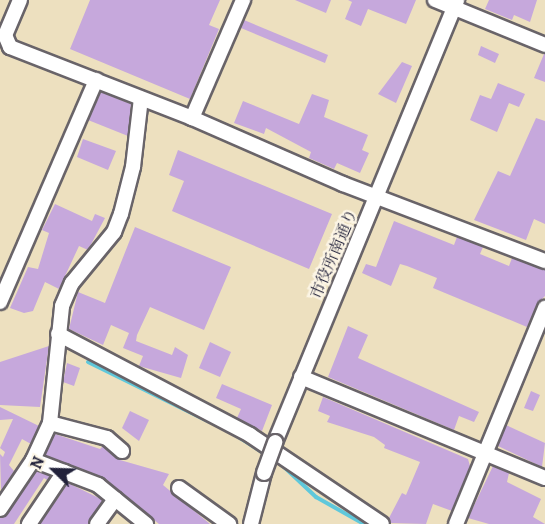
<!DOCTYPE html>
<html>
<head>
<meta charset="utf-8">
<style>
  body { margin:0 }
  #map { position:relative; width:545px; height:524px; overflow:hidden; background:#ede0bf; font-family:Alegreya,"Noto Serif JP",serif }
  div>[style] { position:absolute }
  [style*='--x'] { left:calc(var(--x)*1px); top:calc(var(--y)*1px); width:calc(var(--w)*1px); rotate:calc(var(--a)*1deg) }
  .stream>* { height:4px; margin:-2px; padding:0 2px; transform-origin:2px; border-radius:2px; background:#5fc8db }
  .building>* { inset:0; background:#c6a8dc }
  .roads { filter:drop-shadow(2px 0 #696469) drop-shadow(-2px 0 #696469) drop-shadow(0 2px #696469) drop-shadow(0 -2px #696469) }
  .minor>* { height:14px; margin:-7px; padding:0 7px; transform-origin:7px; border-radius:7px; background:#fff }
  .bridges { filter:drop-shadow(2px 0 #696469) drop-shadow(-2px 0 #696469) drop-shadow(0 2px #696469) drop-shadow(0 -2px #696469) }
  .minor-bridge>* { height:14px; margin:-7px; padding:0 7px; transform-origin:7px; border-radius:7px; background:#fff }
  span { translate:-50% -50%; white-space:nowrap; text-align:center; line-height:1.15; -webkit-text-stroke:5px #fcf5e5; paint-order:stroke }
  .street-label { font-size:16px; color:#22223b }
  .north { position:absolute; left:24px; top:440px; width:60px; height:60px; -webkit-text-stroke:4px #fcf5e5; paint-order:stroke; rotate:293deg; font-size:16px; font-weight:700; line-height:24px; text-align:center; color:#22223b }
  .north::after { content:''; display:block; margin:auto; width:21px; height:27px; background:#22223b; clip-path:polygon(50% 0,100% 100%,50% 72%,0 100%) }
</style>
</head>
<body>
<div id="map">
  <div class="stream">
    <i style="--x:88;--y:362;--w:134;--a:26.2"></i>
    <i style="--x:234;--y:434;--w:57;--a:32.9"></i>
    <i style="--x:282;--y:465;--w:47;--a:43.3"></i>
    <i style="--x:316;--y:497;--w:55;--a:29.4"></i>
  </div>
  <div class="building">
    <i style="clip-path:polygon(90px 0,220px 0,209px 25px,219px 29px,190px 99px,70px 49px)"></i>
    <i style="clip-path:polygon(295px 0,331px 0,326px 13px)"></i>
    <i style="clip-path:polygon(348px 0,416px 0,406px 24px,368px 9px,361px 26px,345px 19px,352px 2px)"></i>
    <i style="clip-path:polygon(489px 0,537px 0,530px 22px,514px 15px,512px 20px,485px 9px)"></i>
    <i style="clip-path:polygon(244px 20px,328px 55px,325px 63px,241px 28px)"></i>
    <i style="clip-path:polygon(481px 46px,499px 54px,495px 63px,478px 55px)"></i>
    <i style="clip-path:polygon(544px 54px,545px 54px,545px 82px,534px 78px)"></i>
    <i style="clip-path:polygon(402px 62px,412px 66px,396px 103px,378px 94px)"></i>
    <i style="clip-path:polygon(498px 83px,525px 94px,519px 107px,509px 103px,497px 132px,470px 120px,480px 95px,491px 99px)"></i>
    <i style="clip-path:polygon(101px 92px,131px 104px,128px 136px,88px 120px)"></i>
    <i style="clip-path:polygon(312px 94px,329px 100px,324px 117px,368px 135px,362px 150px,369px 153px,360px 173px,337px 163px,334px 169px,309px 158px,311px 152px,266px 128px,264px 134px,234px 123px,243px 101px,299px 124px)"></i>
    <i style="clip-path:polygon(536px 118px,545px 121px,545px 224px,534px 219px,526px 240px,474px 220px,498px 171px,510px 176px)"></i>
    <i style="clip-path:polygon(83px 139px,116px 151px,108px 170px,77px 157px)"></i>
    <i style="clip-path:polygon(178px 150px,332px 214px,309px 269px,172px 211px,184px 181px,169px 175px)"></i>
    <i style="clip-path:polygon(55px 204px,92px 221px,95px 214px,105px 218px,88px 250px,79px 246px,59px 289px,45px 282px,33px 311px,24px 313px,10px 308px,28px 267px,38px 269px,49px 233px,42px 230px)"></i>
    <i style="clip-path:polygon(394px 221px,454px 245px,457px 237px,483px 247px,480px 254px,509px 266px,512px 258px,545px 270px,545px 296px,537px 304px,527px 327px,433px 288px,437px 278px,407px 266px,400px 264px,391px 286px,362px 273px,366px 264px,376px 267px)"></i>
    <i style="clip-path:polygon(135px 227px,231px 267px,204px 330px,150px 307px,137px 335px,136px 341px,172px 355px,175px 347px,188px 355px,181px 378px,139px 366px,143px 356px,123px 348px,129px 333px,111px 325px,103px 345px,69px 329px,78px 292px,105px 303px)"></i>
    <i style="clip-path:polygon(348px 326px,368px 335px,358px 358px,479px 412px,474px 422px,459px 416px,454px 430px,328px 377px)"></i>
    <i style="clip-path:polygon(210px 342px,231px 352px,220px 377px,199px 368px)"></i>
    <i style="clip-path:polygon(49px 346px,40px 407px,0 405px,0 362px)"></i>
    <i style="clip-path:polygon(67px 363px,80px 368px,74px 386px,63px 382px)"></i>
    <i style="clip-path:polygon(222px 384px,272px 405px,262px 431px,237px 418px,241px 409px,216px 398px)"></i>
    <i style="clip-path:polygon(531px 391px,540px 395px,533px 411px,524px 408px)"></i>
    <i style="clip-path:polygon(323px 397px,468px 459px,470px 466px,452px 511px,433px 504px,426px 524px,391px 523px,389px 518px,402px 493px,406px 495px,420px 462px,384px 448px,385px 445px,374px 437px,327px 422px,330px 416px,318px 411px)"></i>
    <i style="clip-path:polygon(0 407px,39px 426px,31px 444px,22px 439px,9px 465px,14px 471px,1px 491px,0 454px,3px 457px,5px 452px,0 448px,13px 419px,0 420px)"></i>
    <i style="clip-path:polygon(130px 411px,149px 420px,139px 441px,122px 428px)"></i>
    <i style="clip-path:polygon(506px 425px,545px 443px,542px 467px,498px 446px)"></i>
    <i style="clip-path:polygon(55px 434px,100px 449px,103px 446px,120px 460px,169px 474px,163px 485px,210px 524px,159px 524px,104px 478px,45px 455px)"></i>
    <i style="clip-path:polygon(493px 466px,509px 473px,507px 482px,541px 499px,533px 517px,545px 524px,489px 524px,468px 518px)"></i>
    <i style="clip-path:polygon(36px 471px,50px 476px,47px 480px,44px 478px,14px 524px,0 524px,0 518px,7px 514px)"></i>
    <i style="clip-path:polygon(68px 483px,103px 500px,88px 524px,40px 524px)"></i>
  </div>
  <div class="roads">
    <div class="minor">
      <i style="--x:20;--y:0;--w:38;--a:113"></i>
      <i style="--x:5;--y:35;--w:13;--a:67"></i>
      <i style="--x:10;--y:47;--w:195;--a:21.3"></i>
      <i style="--x:192;--y:118;--w:165;--a:23.6"></i>
      <i style="--x:343;--y:184;--w:216;--a:20.9"></i>
      <i style="--x:435;--y:0;--w:119;--a:22.2"></i>
      <i style="--x:192;--y:118;--w:129;--a:-66.6"></i>
      <i style="--x:0;--y:302;--w:242;--a:-66.6"></i>
      <i style="--x:58;--y:334;--w:217;--a:27.7"></i>
      <i style="--x:250;--y:435;--w:159;--a:34"></i>
      <i style="--x:301;--y:377;--w:264;--a:22.5"></i>
      <i style="--x:50;--y:423;--w:59;--a:14.7"></i>
      <i style="--x:107;--y:438;--w:20;--a:41"></i>
      <i style="--x:275;--y:442;--w:478;--a:-67.6"></i>
      <i style="--x:33;--y:460;--w:70;--a:21"></i>
      <i style="--x:98;--y:485;--w:62;--a:39.1"></i>
      <i style="--x:179;--y:488;--w:62;--a:35.8"></i>
      <i style="--x:0;--y:509;--w:59;--a:-56"></i>
      <i style="--x:33;--y:460;--w:41;--a:-65.3"></i>
      <i style="--x:50;--y:423;--w:118;--a:-84.1"></i>
      <i style="--x:62;--y:306;--w:25;--a:-67"></i>
      <i style="--x:72;--y:283;--w:66;--a:-50.5"></i>
      <i style="--x:114;--y:232;--w:19;--a:-69"></i>
      <i style="--x:121;--y:214;--w:49;--a:-75.7"></i>
      <i style="--x:133;--y:167;--w:69;--a:-83.4"></i>
      <i style="--x:29;--y:524;--w:63;--a:-56.1"></i>
      <i style="--x:97;--y:524;--w:31;--a:-54"></i>
      <i style="--x:251;--y:524;--w:53;--a:-75.7"></i>
      <i style="--x:456;--y:524;--w:234;--a:-67.6"></i>
    </div>
  </div>
  <div class="bridges">
    <div class="minor-bridge">
      <i style="--x:264;--y:473;--w:33;--a:-70"></i>
    </div>
  </div>
  <div class="street-label">
    <span style="left:334px;top:254px;rotate:-67deg">市役所南通り</span>
  </div>
  <div class="north">N</div>
</div>
</body>
</html>
